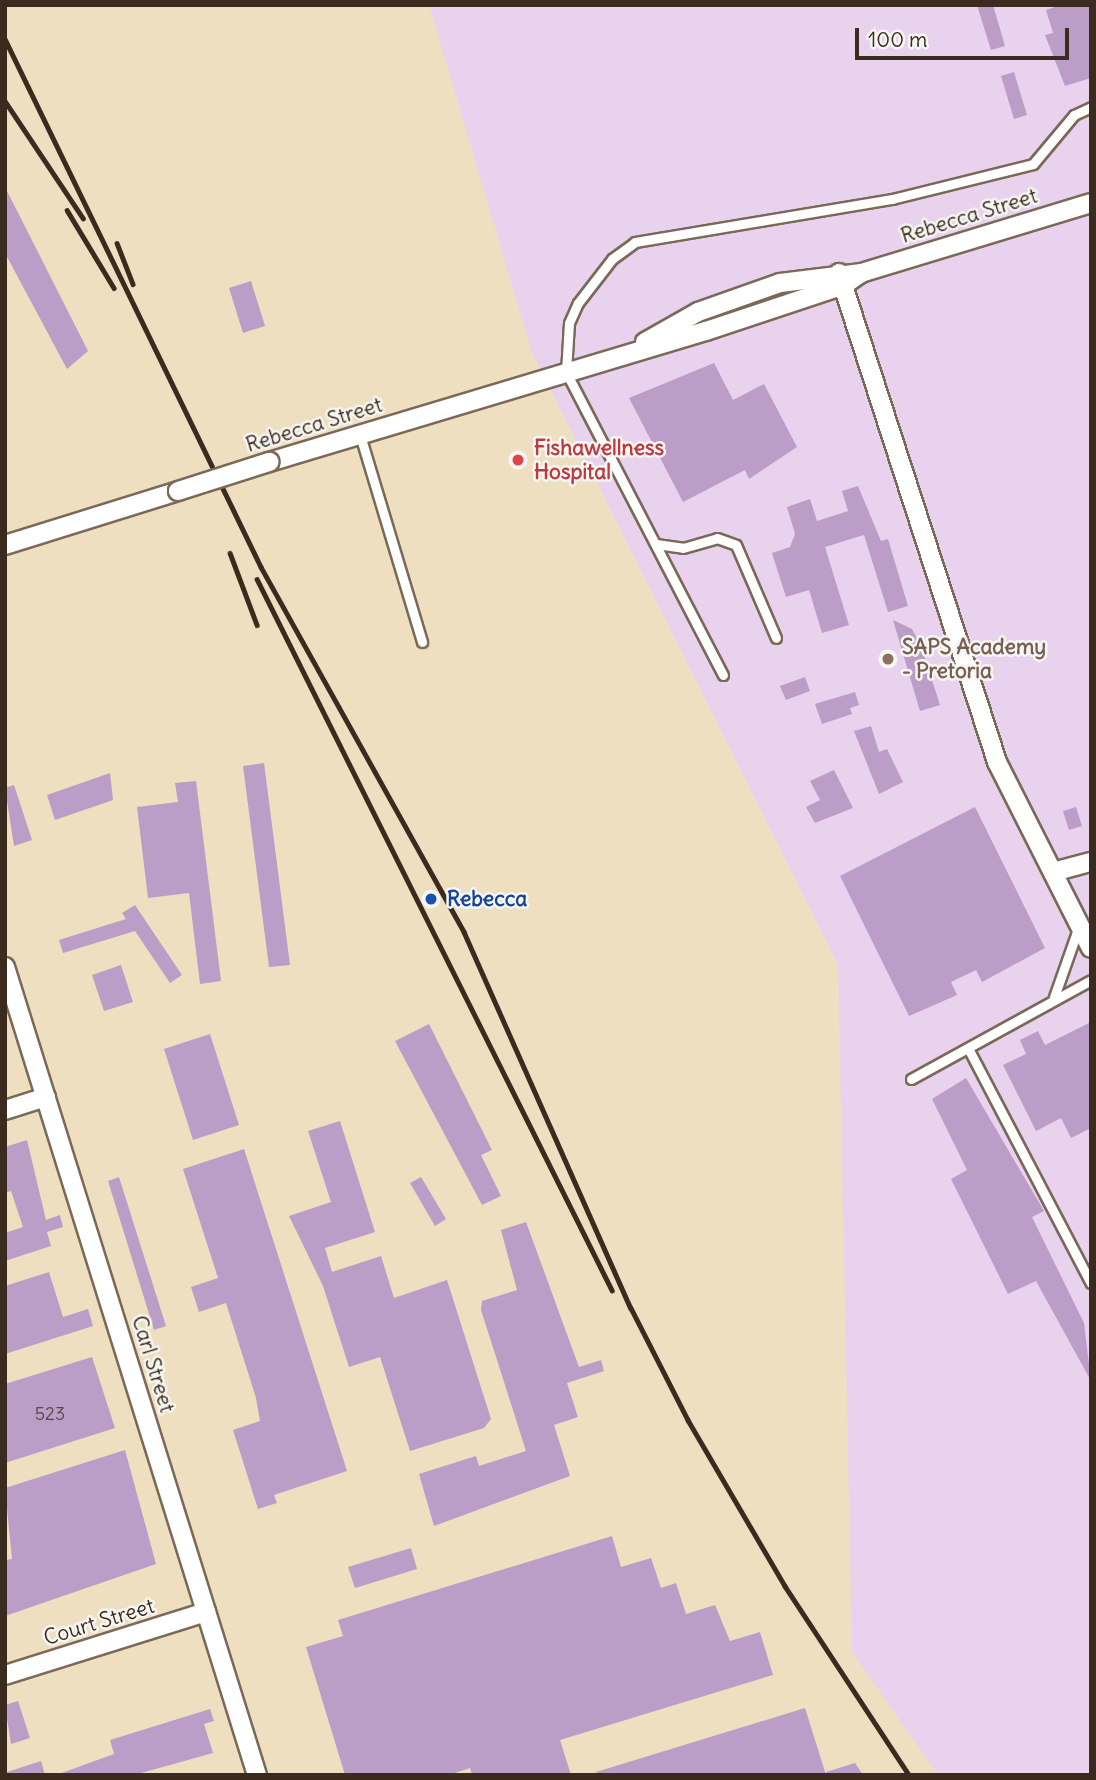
<!DOCTYPE html>
<html>
<head>
<meta charset="utf-8">
<style>
  body { margin:0 }
  #map { position:relative; width:1096px; height:1780px; overflow:hidden; background:#efdfc1; font-family:Delius,sans-serif }
  div>[style] { position:absolute }
  [style*='--x'] { left:calc(var(--x)*1px); top:calc(var(--y)*1px); width:calc(var(--w)*1px); rotate:calc(var(--a)*1deg) }
  .built>* { inset:0; background:#e8d2ee }
  .building>* { inset:0; background:#bb9dc7 }
  .roads { filter:drop-shadow(2px 0 #7a6957) drop-shadow(-2px 0 #7a6957) drop-shadow(0 2px #7a6957) drop-shadow(0 -2px #7a6957) }
  .service>* { height:9px; margin:-4.5px; padding:0 4.5px; transform-origin:4.5px; border-radius:4.5px; background:#fff }
  .minor>* { height:18px; margin:-9px; padding:0 9px; transform-origin:9px; border-radius:9px; background:#fff }
  .rail>* { height:4.5px; margin:-2.25px; padding:0 2.25px; transform-origin:2.25px; border-radius:2.25px; background:#3b2a1e }
  .bridges { filter:drop-shadow(2px 0 #7a6957) drop-shadow(-2px 0 #7a6957) drop-shadow(0 2px #7a6957) drop-shadow(0 -2px #7a6957) }
  .minor-bridge>* { height:18px; margin:-9px; padding:0 9px; transform-origin:9px; border-radius:9px; background:#fff }
  .dots>* { width:19px; height:19px; translate:-50% -50%; box-sizing:border-box; border:4px solid #f6f6f2; border-radius:50% }
  span { translate:-50% -50%; white-space:nowrap; text-align:center; line-height:1.15; -webkit-text-stroke:5px #f6f6f2; paint-order:stroke }
  .number-label { font-size:18px; color:#5b4748 }
  .number-label span { -webkit-text-stroke-width:0 }
  .street-label { font-size:21px; color:#3b2a1e }
  .health-label { font-size:21px; color:#be3a42; font-weight:700 }
  .left { translate:0 -50%; text-align:left }
  .education-label { font-size:21px; color:#785e54; font-weight:700 }
  .transit-label { font-size:21px; color:#164399; font-weight:700 }
  .frame { position:absolute; inset:0; border:7px solid #3b2a1e; pointer-events:none }
  .scale { position:absolute; left:855px; top:28px; width:214px; height:32px; box-sizing:border-box; border:4px solid #3b2a1e; border-top:0; padding-left:9px; font-size:21px; line-height:24px; white-space:nowrap; color:#3b2a1e; -webkit-text-stroke:5px #f6f6f2; paint-order:stroke }
</style>
</head>
<body>
<div id="map">
  <div class="built">
    <i style="clip-path:polygon(429px 5px,1091px 5px,1091px 1775px,938px 1775px,852px 1652px,838px 965px,532px 353px)"></i>
  </div>
  <div class="building">
    <i style="clip-path:polygon(977px 5px,993px 5px,1005px 46px,991px 50px)"></i>
    <i style="clip-path:polygon(1061px 5px,1091px 5px,1091px 78px,1065px 86px,1045px 35px,1053px 33px,1046px 10px)"></i>
    <i style="clip-path:polygon(1014px 72px,1027px 115px,1014px 119px,1001px 76px)"></i>
    <i style="clip-path:polygon(5px 187px,88px 351px,67px 369px,5px 253px)"></i>
    <i style="clip-path:polygon(251px 281px,265px 326px,243px 333px,229px 288px)"></i>
    <i style="clip-path:polygon(714px 363px,733px 400px,764px 384px,797px 447px,749px 479px,745px 470px,683px 502px,629px 398px)"></i>
    <i style="clip-path:polygon(858px 486px,881px 541px,888px 539px,908px 606px,888px 612px,864px 535px,825px 547px,849px 625px,822px 633px,809px 590px,786px 597px,772px 553px,790px 547px,795px 534px,787px 507px,810px 499px,817px 521px,848px 511px,842px 491px)"></i>
    <i style="clip-path:polygon(893px 620px,912px 629px,921px 646px,940px 705px,920px 711px)"></i>
    <i style="clip-path:polygon(805px 677px,810px 691px,786px 700px,780px 686px)"></i>
    <i style="clip-path:polygon(855px 692px,859px 705px,850px 708px,852px 714px,822px 724px,815px 704px)"></i>
    <i style="clip-path:polygon(871px 726px,879px 752px,887px 749px,903px 782px,879px 794px,854px 731px)"></i>
    <i style="clip-path:polygon(264px 763px,290px 965px,269px 967px,243px 766px)"></i>
    <i style="clip-path:polygon(834px 770px,853px 808px,815px 823px,806px 807px,820px 800px,810px 781px)"></i>
    <i style="clip-path:polygon(110px 773px,113px 800px,55px 820px,47px 795px)"></i>
    <i style="clip-path:polygon(196px 781px,221px 981px,200px 984px,189px 893px,148px 898px,137px 807px,178px 802px,175px 783px)"></i>
    <i style="clip-path:polygon(14px 785px,32px 840px,14px 846px,5px 788px)"></i>
    <i style="clip-path:polygon(975px 807px,1045px 948px,982px 982px,976px 970px,951px 982px,957px 995px,909px 1016px,840px 876px)"></i>
    <i style="clip-path:polygon(1076px 807px,1082px 826px,1069px 830px,1063px 811px)"></i>
    <i style="clip-path:polygon(135px 905px,182px 975px,170px 983px,135px 931px,63px 953px,59px 940px,126px 919px,122px 913px)"></i>
    <i style="clip-path:polygon(121px 965px,133px 1002px,104px 1011px,92px 975px)"></i>
    <i style="clip-path:polygon(1091px 1022px,1091px 1128px,1071px 1138px,1061px 1118px,1036px 1131px,1003px 1065px,1026px 1054px,1020px 1040px,1038px 1031px,1045px 1045px)"></i>
    <i style="clip-path:polygon(429px 1024px,492px 1150px,481px 1155px,501px 1196px,482px 1205px,395px 1041px)"></i>
    <i style="clip-path:polygon(210px 1034px,239px 1125px,193px 1140px,164px 1049px)"></i>
    <i style="clip-path:polygon(966px 1078px,1044px 1211px,1032px 1217px,1084px 1323px,1091px 1381px,1036px 1281px,1008px 1294px,951px 1179px,967px 1170px,932px 1099px)"></i>
    <i style="clip-path:polygon(340px 1121px,375px 1232px,325px 1248px,332px 1272px,381px 1256px,394px 1298px,447px 1280px,491px 1419px,484px 1428px,410px 1451px,380px 1357px,349px 1367px,323px 1286px,289px 1216px,331px 1202px,308px 1131px)"></i>
    <i style="clip-path:polygon(27px 1140px,46px 1220px,60px 1215px,63px 1227px,47px 1232px,51px 1246px,5px 1261px,5px 1233px,23px 1227px,11px 1191px,5px 1193px,5px 1147px)"></i>
    <i style="clip-path:polygon(244px 1149px,347px 1471px,274px 1495px,277px 1503px,258px 1509px,233px 1430px,260px 1421px,256px 1398px,226px 1303px,199px 1312px,191px 1287px,218px 1278px,183px 1169px)"></i>
    <i style="clip-path:polygon(119px 1177px,166px 1326px,154px 1330px,108px 1181px)"></i>
    <i style="clip-path:polygon(421px 1177px,446px 1219px,435px 1226px,410px 1183px)"></i>
    <i style="clip-path:polygon(526px 1222px,579px 1367px,601px 1360px,604px 1371px,567px 1383px,578px 1417px,554px 1425px,570px 1476px,434px 1526px,419px 1474px,476px 1456px,479px 1466px,526px 1451px,481px 1310px,482px 1301px,517px 1290px,501px 1230px)"></i>
    <i style="clip-path:polygon(49px 1272px,63px 1317px,88px 1309px,93px 1326px,5px 1354px,5px 1286px)"></i>
    <i style="clip-path:polygon(92px 1357px,115px 1428px,5px 1463px,5px 1384px)"></i>
    <i style="clip-path:polygon(125px 1450px,156px 1564px,5px 1616px,5px 1560px,12px 1559px,5px 1488px)"></i>
    <i style="clip-path:polygon(612px 1536px,621px 1567px,651px 1558px,661px 1588px,676px 1583px,686px 1614px,715px 1605px,730px 1641px,760px 1632px,773px 1675px,560px 1740px,571px 1775px,472px 1775px,470px 1768px,449px 1775px,345px 1775px,306px 1647px,343px 1636px,338px 1620px)"></i>
    <i style="clip-path:polygon(411px 1548px,417px 1569px,355px 1588px,348px 1567px)"></i>
    <i style="clip-path:polygon(18px 1701px,30px 1738px,11px 1744px,5px 1705px)"></i>
    <i style="clip-path:polygon(805px 1708px,826px 1775px,597px 1775px,596px 1772px)"></i>
    <i style="clip-path:polygon(210px 1709px,214px 1721px,204px 1724px,213px 1753px,134px 1775px,56px 1775px,114px 1754px,110px 1740px)"></i>
    <i style="clip-path:polygon(41px 1761px,45px 1775px,7px 1775px,7px 1772px)"></i>
    <i style="clip-path:polygon(855px 1763px,863px 1775px,826px 1775px,826px 1772px)"></i>
  </div>
  <div class="roads">
    <div class="service">
      <i style="--x:360;--y:435;--w:216;--a:73.3"></i>
      <i style="--x:656;--y:544;--w:27;--a:8"></i>
      <i style="--x:683;--y:548;--w:35;--a:-16"></i>
      <i style="--x:717;--y:538;--w:20;--a:20"></i>
      <i style="--x:736;--y:545;--w:101;--a:66.7"></i>
      <i style="--x:723;--y:675;--w:341;--a:-117.4"></i>
      <i style="--x:566;--y:372;--w:49;--a:-86.5"></i>
      <i style="--x:569;--y:323;--w:22;--a:-66"></i>
      <i style="--x:578;--y:303;--w:56;--a:-52.3"></i>
      <i style="--x:612;--y:259;--w:29;--a:-36"></i>
      <i style="--x:635;--y:242;--w:261;--a:-9.5"></i>
      <i style="--x:892;--y:199;--w:145;--a:-13.9"></i>
      <i style="--x:1033;--y:164;--w:64;--a:-50.1"></i>
      <i style="--x:1074;--y:115;--w:19;--a:-25"></i>
      <i style="--x:1054;--y:997;--w:75;--a:-70.6"></i>
      <i style="--x:969;--y:1050;--w:263;--a:62.4"></i>
      <i style="--x:911;--y:1079;--w:205;--a:-28.8"></i>
    </div>
    <div class="minor">
      <i style="--x:839;--y:273;--w:514;--a:72.09"></i>
      <i style="--x:997;--y:762;--w:208;--a:63.2"></i>
      <i style="--x:645;--y:342;--w:61;--a:-29.5"></i>
      <i style="--x:698;--y:312;--w:87;--a:-19.5"></i>
      <i style="--x:780;--y:283;--w:82;--a:-7"></i>
      <i style="--x:861;--y:273;--w:240;--a:-16.9"></i>
      <i style="--x:269;--y:462;--w:456;--a:-16.7"></i>
      <i style="--x:706;--y:331;--w:145;--a:-18.4"></i>
      <i style="--x:844;--y:285;--w:21;--a:-35"></i>
      <i style="--x:5;--y:545;--w:181;--a:-17.3"></i>
      <i style="--x:1053;--y:872;--w:39;--a:-15"></i>
      <i style="--x:5;--y:967;--w:846;--a:72.68"></i>
      <i style="--x:5;--y:1110;--w:43;--a:-17.6"></i>
      <i style="--x:5;--y:1675;--w:211;--a:-17.4"></i>
    </div>
  </div>
  <div class="rail">
    <i style="--x:5;--y:39;--w:587;--a:64.13"></i>
    <i style="--x:261;--y:567;--w:418;--a:60.9"></i>
    <i style="--x:464;--y:932;--w:411;--a:66.1"></i>
    <i style="--x:631;--y:1308;--w:126;--a:63"></i>
    <i style="--x:688;--y:1420;--w:192;--a:59.7"></i>
    <i style="--x:785;--y:1586;--w:226;--a:56.7"></i>
    <i style="--x:5;--y:101;--w:141;--a:56.3"></i>
    <i style="--x:67;--y:210;--w:91;--a:58.9"></i>
    <i style="--x:117;--y:243;--w:44;--a:68.7"></i>
    <i style="--x:230;--y:553;--w:77;--a:69.4"></i>
    <i style="--x:257;--y:579;--w:795;--a:63.47"></i>
  </div>
  <div class="bridges">
    <div class="minor-bridge">
      <i style="--x:178;--y:491;--w:96;--a:-17.7"></i>
    </div>
  </div>
  <div class="dots">
    <i style="left:518px;top:460px;background:#e0444e"></i>
    <i style="left:888px;top:659px;background:#8d6e63"></i>
    <i style="left:431px;top:899px;background:#1a4fb4"></i>
  </div>
  <div class="number-label">
    <span style="left:50px;top:1414px">523</span>
  </div>
  <div class="street-label">
    <span style="left:969px;top:216px;rotate:-17deg">Rebecca Street</span>
    <span style="left:314px;top:425px;rotate:-17deg">Rebecca Street</span>
    <span style="left:153px;top:1364px;rotate:73deg">Carl Street</span>
    <span style="left:99px;top:1622px;rotate:-17deg">Court Street</span>
  </div>
  <div class="health-label">
    <span class="left" style="left:534px;top:460px">Fishawellness<br>Hospital</span>
  </div>
  <div class="education-label">
    <span class="left" style="left:902px;top:659px">SAPS Academy<br>- Pretoria</span>
  </div>
  <div class="transit-label">
    <span class="left" style="left:447px;top:899px">Rebecca</span>
  </div>
  <div class="frame"></div>
  <div class="scale">100 m</div>
</div>
</body>
</html>
